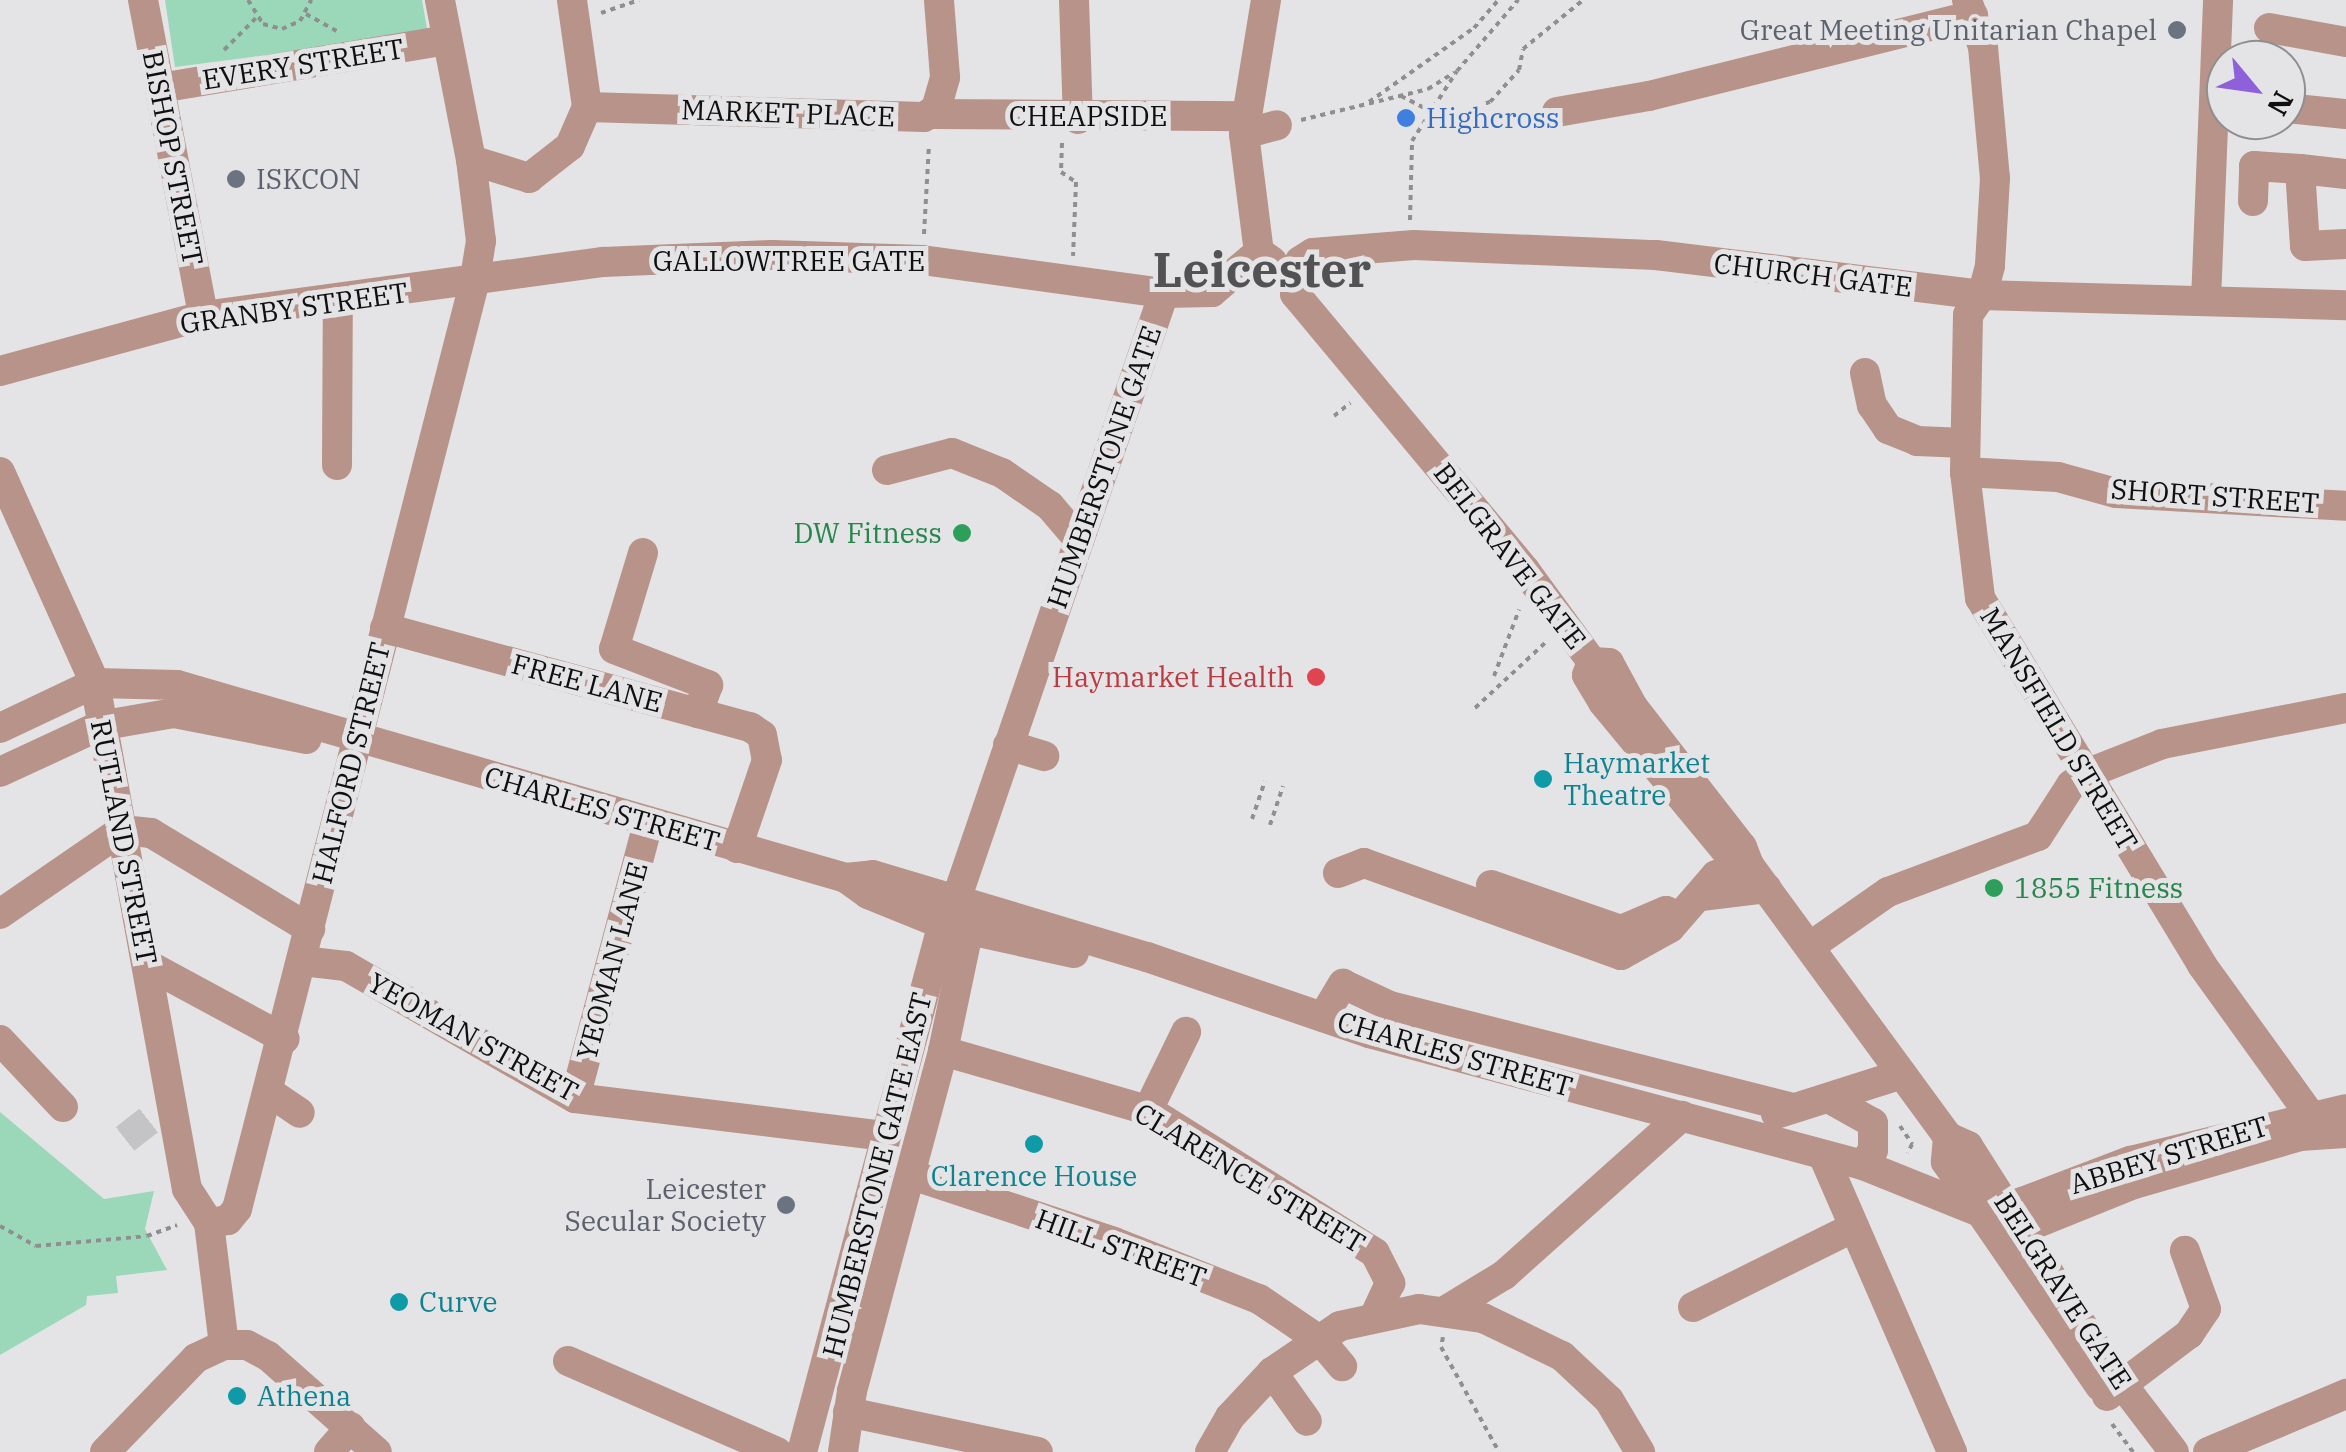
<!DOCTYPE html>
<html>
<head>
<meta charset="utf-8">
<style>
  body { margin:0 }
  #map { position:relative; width:2346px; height:1452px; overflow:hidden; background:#e4e4e6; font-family:"IBM Plex Serif",serif }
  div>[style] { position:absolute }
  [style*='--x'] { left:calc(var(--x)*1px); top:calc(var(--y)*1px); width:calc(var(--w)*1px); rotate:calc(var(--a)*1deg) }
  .green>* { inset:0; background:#9bd8b9 }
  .minor-tunnel>* { height:30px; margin-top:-15px; transform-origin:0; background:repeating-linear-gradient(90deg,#c4c4c6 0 30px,transparent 0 45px) }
  .path>* { height:4px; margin-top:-2px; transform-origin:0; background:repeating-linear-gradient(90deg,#8f8f90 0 5px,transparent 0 10px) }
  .minor>* { height:30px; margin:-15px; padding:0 15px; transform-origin:15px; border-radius:15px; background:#b89389 }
  .dots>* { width:28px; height:28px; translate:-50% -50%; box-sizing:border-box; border:5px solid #e4e4e6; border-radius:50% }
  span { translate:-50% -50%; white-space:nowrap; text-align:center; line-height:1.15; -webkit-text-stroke:10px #e4e4e6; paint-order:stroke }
  .worship-label { font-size:28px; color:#5b616d }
  .right { translate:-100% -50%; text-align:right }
  .left { translate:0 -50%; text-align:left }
  .street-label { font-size:28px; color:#0f0f10 }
  .shop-label { font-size:28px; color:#366cbe }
  .leisure-label { font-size:28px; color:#27864d }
  .health-label { font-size:28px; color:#be3a42 }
  .culture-label { font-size:28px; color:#0d838f }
  .town-label { font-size:48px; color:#525254; font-weight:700 }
  .north { position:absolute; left:2206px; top:40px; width:100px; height:100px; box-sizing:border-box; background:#e4e4e6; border:2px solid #8f8f90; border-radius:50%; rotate:119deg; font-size:28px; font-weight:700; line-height:40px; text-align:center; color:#0f0f10 }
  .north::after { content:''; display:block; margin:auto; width:35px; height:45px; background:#8e60da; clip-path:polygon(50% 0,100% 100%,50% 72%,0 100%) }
</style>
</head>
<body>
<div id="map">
  <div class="green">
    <i style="clip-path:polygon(165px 0,422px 0,428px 34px,175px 67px)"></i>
    <i style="clip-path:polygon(0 1112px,104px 1199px,154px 1191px,145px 1229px,167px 1270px,116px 1276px,118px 1293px,87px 1296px,86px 1305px,0 1355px)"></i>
  </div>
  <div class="minor-tunnel">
    <i style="--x:125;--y:1139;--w:31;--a:-38"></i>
  </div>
  <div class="path">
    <i style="--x:248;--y:0;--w:28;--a:58"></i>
    <i style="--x:263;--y:24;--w:20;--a:15"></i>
    <i style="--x:282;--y:29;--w:20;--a:-24"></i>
    <i style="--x:300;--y:21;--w:24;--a:-62"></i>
    <i style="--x:601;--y:13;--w:40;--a:-18.9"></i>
    <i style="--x:306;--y:14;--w:35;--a:29"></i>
    <i style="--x:224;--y:50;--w:45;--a:-45"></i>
    <i style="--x:1401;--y:96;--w:30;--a:27"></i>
    <i style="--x:1428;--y:110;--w:30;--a:8"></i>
    <i style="--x:1458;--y:114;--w:34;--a:-21"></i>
    <i style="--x:1490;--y:102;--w:43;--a:-47.8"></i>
    <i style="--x:1519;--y:70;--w:21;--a:-79"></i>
    <i style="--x:1523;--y:49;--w:77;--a:-39.2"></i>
    <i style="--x:1369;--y:102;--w:128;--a:-35.2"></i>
    <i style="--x:1474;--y:28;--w:37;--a:-49"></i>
    <i style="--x:1301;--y:120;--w:131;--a:-13.7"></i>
    <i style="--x:1428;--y:89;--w:31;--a:-32"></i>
    <i style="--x:1062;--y:143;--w:29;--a:92"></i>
    <i style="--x:1061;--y:172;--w:18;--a:34"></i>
    <i style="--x:1076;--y:182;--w:74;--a:92.3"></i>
    <i style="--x:1410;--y:220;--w:79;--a:-88.5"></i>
    <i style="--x:1412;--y:141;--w:83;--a:-57.3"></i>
    <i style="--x:1457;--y:71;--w:94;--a:-49.3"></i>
    <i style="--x:924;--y:234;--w:90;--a:-86.8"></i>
    <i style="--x:1334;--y:416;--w:21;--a:-39"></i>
    <i style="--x:1494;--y:676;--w:71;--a:-69.3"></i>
    <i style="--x:1475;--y:708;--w:96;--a:-42.9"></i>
    <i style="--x:1252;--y:819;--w:40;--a:-71.1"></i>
    <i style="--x:1270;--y:825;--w:41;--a:-71.6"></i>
    <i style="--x:1900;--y:1126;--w:22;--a:56"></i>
    <i style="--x:1912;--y:1144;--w:10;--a:114"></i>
    <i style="--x:0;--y:1226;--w:41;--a:29.1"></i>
    <i style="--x:36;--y:1246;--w:111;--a:-5.1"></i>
    <i style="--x:147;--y:1236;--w:32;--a:-20"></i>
    <i style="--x:1443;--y:1337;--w:10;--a:101"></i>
    <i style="--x:1441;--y:1347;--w:120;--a:61.1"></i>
    <i style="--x:2112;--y:1424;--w:35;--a:53"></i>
  </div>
  <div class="minor">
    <i style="--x:143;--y:0;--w:322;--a:79.2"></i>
    <i style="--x:1074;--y:0;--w:119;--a:88.1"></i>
    <i style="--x:1266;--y:0;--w:136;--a:99.3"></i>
    <i style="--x:1244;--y:134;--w:119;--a:82.8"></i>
    <i style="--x:1259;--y:252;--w:16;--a:35"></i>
    <i style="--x:1967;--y:0;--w:50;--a:71.2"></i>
    <i style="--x:1983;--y:47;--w:132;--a:84.8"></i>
    <i style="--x:1995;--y:178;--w:88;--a:93.3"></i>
    <i style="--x:1990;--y:266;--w:30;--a:105"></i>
    <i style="--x:1982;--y:295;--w:24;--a:125"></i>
    <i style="--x:1968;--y:315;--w:157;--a:91.1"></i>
    <i style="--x:1965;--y:472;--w:127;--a:83.2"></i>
    <i style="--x:1980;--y:598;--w:429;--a:58.8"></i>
    <i style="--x:2202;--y:965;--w:185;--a:54.2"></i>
    <i style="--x:2269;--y:28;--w:78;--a:10.3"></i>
    <i style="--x:160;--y:88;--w:291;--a:-9.5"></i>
    <i style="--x:587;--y:107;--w:337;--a:1.7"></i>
    <i style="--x:924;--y:117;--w:14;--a:-34"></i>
    <i style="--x:936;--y:109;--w:33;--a:-74"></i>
    <i style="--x:945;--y:77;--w:77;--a:-94.5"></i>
    <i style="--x:2286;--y:108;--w:60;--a:5.7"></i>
    <i style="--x:1557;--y:112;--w:93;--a:-9.9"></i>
    <i style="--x:1649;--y:96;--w:334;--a:-14"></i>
    <i style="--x:931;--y:114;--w:314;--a:0.4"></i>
    <i style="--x:1244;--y:134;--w:34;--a:-15"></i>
    <i style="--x:471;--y:160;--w:61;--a:17.2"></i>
    <i style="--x:529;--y:178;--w:52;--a:-38"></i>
    <i style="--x:570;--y:146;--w:43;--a:-66.4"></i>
    <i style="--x:587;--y:107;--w:108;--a:-98"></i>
    <i style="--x:2346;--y:174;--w:46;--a:-173.8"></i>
    <i style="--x:2300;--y:169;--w:77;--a:86.3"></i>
    <i style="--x:2305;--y:246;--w:41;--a:-2.8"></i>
    <i style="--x:2253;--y:201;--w:35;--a:-88"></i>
    <i style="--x:2254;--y:166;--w:46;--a:3.7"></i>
    <i style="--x:2206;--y:301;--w:301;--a:-87.7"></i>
    <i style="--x:0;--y:371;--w:210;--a:-15.2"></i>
    <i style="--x:203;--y:316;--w:404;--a:-7.7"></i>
    <i style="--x:603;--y:262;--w:170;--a:-2.4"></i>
    <i style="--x:773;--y:255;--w:149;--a:1.9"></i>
    <i style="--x:922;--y:260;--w:244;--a:7.8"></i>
    <i style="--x:1865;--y:373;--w:33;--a:78"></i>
    <i style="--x:1872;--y:405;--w:29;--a:56"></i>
    <i style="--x:1888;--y:429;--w:31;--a:22"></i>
    <i style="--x:1917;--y:441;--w:48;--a:2.4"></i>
    <i style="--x:337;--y:465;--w:166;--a:-89.7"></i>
    <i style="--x:887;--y:470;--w:67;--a:-14.7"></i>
    <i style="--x:952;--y:453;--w:54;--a:21.8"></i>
    <i style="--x:1002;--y:473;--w:58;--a:34.5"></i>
    <i style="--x:1050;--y:506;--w:45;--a:49.5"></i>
    <i style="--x:0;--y:472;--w:231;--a:65.8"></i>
    <i style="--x:95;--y:683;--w:514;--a:79.7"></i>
    <i style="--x:187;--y:1189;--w:40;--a:57.1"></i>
    <i style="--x:1965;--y:472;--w:93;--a:3.1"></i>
    <i style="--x:2058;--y:477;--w:60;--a:15.4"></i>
    <i style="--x:2116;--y:493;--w:230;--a:3.2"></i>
    <i style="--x:643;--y:553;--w:100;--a:106.8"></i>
    <i style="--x:614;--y:649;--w:101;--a:21"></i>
    <i style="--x:708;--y:685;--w:30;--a:110"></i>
    <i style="--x:385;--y:628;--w:378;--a:15.2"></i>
    <i style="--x:750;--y:727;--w:14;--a:34"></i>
    <i style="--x:762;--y:735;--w:25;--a:79"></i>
    <i style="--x:767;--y:760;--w:93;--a:108.8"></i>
    <i style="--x:1592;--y:662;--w:114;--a:-126.1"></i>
    <i style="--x:1525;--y:570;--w:359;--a:-129.8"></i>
    <i style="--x:1295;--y:294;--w:33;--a:-81"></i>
    <i style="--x:1300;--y:261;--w:15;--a:-32"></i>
    <i style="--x:1313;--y:253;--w:101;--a:-4.5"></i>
    <i style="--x:1414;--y:245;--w:242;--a:2.4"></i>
    <i style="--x:1656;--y:255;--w:328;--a:7"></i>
    <i style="--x:1982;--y:295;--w:364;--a:1.6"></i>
    <i style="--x:0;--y:728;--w:105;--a:-25.3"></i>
    <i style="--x:95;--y:683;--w:82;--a:1.4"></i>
    <i style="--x:177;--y:685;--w:696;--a:16.09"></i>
    <i style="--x:846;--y:878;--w:27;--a:36"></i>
    <i style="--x:868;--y:894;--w:80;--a:22.1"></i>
    <i style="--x:942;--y:924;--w:135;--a:12.4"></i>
    <i style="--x:1008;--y:745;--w:38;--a:17"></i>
    <i style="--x:0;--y:772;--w:109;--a:-24.9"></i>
    <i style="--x:99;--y:726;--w:76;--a:-9.8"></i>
    <i style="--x:174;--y:713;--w:135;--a:11.1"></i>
    <i style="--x:122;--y:830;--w:29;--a:6"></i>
    <i style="--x:151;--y:833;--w:186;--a:31.1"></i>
    <i style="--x:1749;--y:865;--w:20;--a:-156"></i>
    <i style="--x:1731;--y:857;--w:201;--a:-129.6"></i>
    <i style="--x:1603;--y:702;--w:31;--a:-121"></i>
    <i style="--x:1587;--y:675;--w:14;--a:-69"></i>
    <i style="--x:1592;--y:662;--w:17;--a:3"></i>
    <i style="--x:1609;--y:663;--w:50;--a:61.4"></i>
    <i style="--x:1633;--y:707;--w:177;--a:52.1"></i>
    <i style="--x:1742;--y:847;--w:19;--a:69"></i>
    <i style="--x:1749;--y:865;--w:337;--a:53.8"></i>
    <i style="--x:1948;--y:1137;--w:22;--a:24"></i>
    <i style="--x:1968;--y:1146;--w:262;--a:57.5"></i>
    <i style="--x:2109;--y:1367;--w:107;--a:52.6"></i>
    <i style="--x:1338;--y:873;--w:28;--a:-21"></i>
    <i style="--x:1364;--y:863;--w:273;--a:19.7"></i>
    <i style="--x:1621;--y:955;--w:56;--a:-28.9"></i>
    <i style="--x:1670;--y:928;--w:70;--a:-49"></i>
    <i style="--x:1716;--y:875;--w:34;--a:-17"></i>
    <i style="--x:846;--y:878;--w:27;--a:-6"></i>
    <i style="--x:873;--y:875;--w:286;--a:16.7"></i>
    <i style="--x:1147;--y:957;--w:235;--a:18.9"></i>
    <i style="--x:1369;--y:1033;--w:511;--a:14.96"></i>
    <i style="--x:1863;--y:1165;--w:171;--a:21.9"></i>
    <i style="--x:2022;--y:1229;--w:121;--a:-21.9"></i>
    <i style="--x:2134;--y:1184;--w:173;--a:-16.1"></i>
    <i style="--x:2300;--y:1136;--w:46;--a:-3.7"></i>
    <i style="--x:1491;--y:885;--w:138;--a:19.1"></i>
    <i style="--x:1621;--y:930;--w:49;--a:-22.9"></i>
    <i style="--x:1666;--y:911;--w:10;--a:24"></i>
    <i style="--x:1701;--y:896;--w:66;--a:-6.9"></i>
    <i style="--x:956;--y:900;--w:642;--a:-71.09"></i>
    <i style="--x:1164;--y:293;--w:48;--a:-1.2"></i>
    <i style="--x:1212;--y:292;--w:62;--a:-40.4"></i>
    <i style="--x:0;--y:914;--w:148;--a:-34.5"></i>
    <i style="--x:1812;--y:945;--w:93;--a:-34.9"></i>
    <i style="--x:1888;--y:892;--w:160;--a:-20.5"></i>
    <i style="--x:2038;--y:836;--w:61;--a:-57.1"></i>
    <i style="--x:2071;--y:785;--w:19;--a:-36"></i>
    <i style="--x:2086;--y:774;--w:82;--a:-21.5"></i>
    <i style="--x:2162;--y:744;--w:187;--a:-11.1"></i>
    <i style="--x:302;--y:961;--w:44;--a:6.5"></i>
    <i style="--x:346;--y:966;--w:264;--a:30"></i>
    <i style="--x:575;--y:1098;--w:311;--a:7"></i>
    <i style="--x:150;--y:966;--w:153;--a:28.4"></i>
    <i style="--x:1323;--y:1017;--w:39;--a:-59"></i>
    <i style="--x:1343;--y:984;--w:52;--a:25.1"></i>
    <i style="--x:1390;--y:1006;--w:416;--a:14.2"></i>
    <i style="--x:0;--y:1040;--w:92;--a:46.8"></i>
    <i style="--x:943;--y:1051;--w:213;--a:16.1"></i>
    <i style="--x:1148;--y:1110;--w:268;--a:32.2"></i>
    <i style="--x:1375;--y:1253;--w:34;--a:63"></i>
    <i style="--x:1390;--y:1283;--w:35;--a:115"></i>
    <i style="--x:269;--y:1092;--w:37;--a:34"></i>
    <i style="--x:575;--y:1098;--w:285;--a:-75.1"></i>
    <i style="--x:1830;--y:1099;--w:49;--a:29.2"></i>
    <i style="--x:1873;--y:1123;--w:27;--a:90"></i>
    <i style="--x:1873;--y:1150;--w:18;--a:124"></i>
    <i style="--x:1148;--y:1110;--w:87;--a:-64"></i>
    <i style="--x:1776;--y:1114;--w:132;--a:-17.6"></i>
    <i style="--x:1948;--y:1137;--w:25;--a:95"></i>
    <i style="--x:1946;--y:1162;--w:272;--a:55.5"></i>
    <i style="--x:1823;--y:1155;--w:324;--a:66.5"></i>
    <i style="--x:912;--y:1175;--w:213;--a:18.3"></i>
    <i style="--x:1114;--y:1242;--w:156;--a:21.5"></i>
    <i style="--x:1259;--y:1299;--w:75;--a:34.1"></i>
    <i style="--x:1321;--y:1341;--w:33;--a:50"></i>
    <i style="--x:209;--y:1223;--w:19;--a:-9"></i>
    <i style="--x:228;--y:1220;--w:14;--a:-51"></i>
    <i style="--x:237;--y:1209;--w:955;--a:-75.63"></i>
    <i style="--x:474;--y:284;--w:44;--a:-80.8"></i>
    <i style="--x:481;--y:241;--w:82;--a:-97"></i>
    <i style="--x:471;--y:160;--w:163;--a:-101"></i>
    <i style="--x:209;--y:1223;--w:123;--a:83"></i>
    <i style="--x:2001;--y:1226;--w:32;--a:-49"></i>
    <i style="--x:2022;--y:1202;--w:116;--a:-20.8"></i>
    <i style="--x:2130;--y:1161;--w:222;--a:-13.5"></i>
    <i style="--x:1693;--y:1307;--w:180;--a:-26.4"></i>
    <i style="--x:1448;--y:1309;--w:66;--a:-31.3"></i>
    <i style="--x:1504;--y:1275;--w:239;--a:-41.8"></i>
    <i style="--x:568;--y:1361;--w:228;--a:23.5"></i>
    <i style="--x:1272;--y:1372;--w:60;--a:54.5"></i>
    <i style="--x:2107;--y:1396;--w:103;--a:-37.1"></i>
    <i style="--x:2189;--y:1334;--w:30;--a:-56"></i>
    <i style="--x:2206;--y:1309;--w:62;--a:-109.9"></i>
    <i style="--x:848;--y:1412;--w:194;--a:11.9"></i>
    <i style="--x:105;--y:1452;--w:131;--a:-45.9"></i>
    <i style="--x:196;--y:1358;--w:31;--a:-25"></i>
    <i style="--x:224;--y:1345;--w:23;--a:0"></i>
    <i style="--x:247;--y:1345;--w:24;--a:28"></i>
    <i style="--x:268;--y:1356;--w:145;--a:41.4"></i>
    <i style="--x:329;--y:1452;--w:33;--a:-49"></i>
    <i style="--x:802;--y:1452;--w:567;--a:-75.08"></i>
    <i style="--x:843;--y:1452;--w:62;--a:-81.6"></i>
    <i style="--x:852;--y:1391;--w:352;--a:-75"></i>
    <i style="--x:943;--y:1051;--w:141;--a:-78.1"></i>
    <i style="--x:1210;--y:1452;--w:40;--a:-60.3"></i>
    <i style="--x:1230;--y:1417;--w:62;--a:-47"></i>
    <i style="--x:1272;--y:1372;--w:82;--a:-34.1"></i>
    <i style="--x:1340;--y:1326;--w:81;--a:-12.1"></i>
    <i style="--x:1419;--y:1309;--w:65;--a:8"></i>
    <i style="--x:1483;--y:1318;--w:88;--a:25.7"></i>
    <i style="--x:1562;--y:1356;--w:64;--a:43.1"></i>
    <i style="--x:1609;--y:1400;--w:61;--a:59.2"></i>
    <i style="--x:2208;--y:1452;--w:150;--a:-22.8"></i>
  </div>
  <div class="dots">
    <i style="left:2177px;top:30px;background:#6b7280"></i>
    <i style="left:1406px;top:118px;background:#3f7fe0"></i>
    <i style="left:236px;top:179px;background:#6b7280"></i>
    <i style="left:962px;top:533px;background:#2e9e5b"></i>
    <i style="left:1316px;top:677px;background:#e0444e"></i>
    <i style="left:1543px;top:779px;background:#0f9aa8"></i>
    <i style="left:1994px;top:888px;background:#2e9e5b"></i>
    <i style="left:1034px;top:1144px;background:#0f9aa8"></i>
    <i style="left:786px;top:1205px;background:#6b7280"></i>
    <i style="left:399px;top:1302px;background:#0f9aa8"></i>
    <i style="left:237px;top:1396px;background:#0f9aa8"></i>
  </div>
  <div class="worship-label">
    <span class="right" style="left:2157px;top:30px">Great Meeting Unitarian Chapel</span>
    <span class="left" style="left:256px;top:179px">ISKCON</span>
    <span class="right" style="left:766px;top:1205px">Leicester<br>Secular Society</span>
  </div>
  <div class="street-label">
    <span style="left:303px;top:64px;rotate:-9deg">EVERY STREET</span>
    <span style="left:788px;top:113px;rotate:2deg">MARKET PLACE</span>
    <span style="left:1088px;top:116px">CHEAPSIDE</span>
    <span style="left:173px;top:158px;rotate:79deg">BISHOP STREET</span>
    <span style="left:789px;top:261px">GALLOWTREE GATE</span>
    <span style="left:1813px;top:275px;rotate:7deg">CHURCH GATE</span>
    <span style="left:294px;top:308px;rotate:-8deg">GRANBY STREET</span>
    <span style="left:1104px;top:467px;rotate:-71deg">HUMBERSTONE GATE</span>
    <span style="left:2215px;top:496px;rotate:4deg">SHORT STREET</span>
    <span style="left:1510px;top:556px;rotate:52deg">BELGRAVE GATE</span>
    <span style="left:587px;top:683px;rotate:15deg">FREE LANE</span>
    <span style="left:2059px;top:729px;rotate:59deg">MANSFIELD STREET</span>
    <span style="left:351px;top:763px;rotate:-76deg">HALFORD STREET</span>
    <span style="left:602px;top:809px;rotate:16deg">CHARLES STREET</span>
    <span style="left:124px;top:842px;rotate:79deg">RUTLAND STREET</span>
    <span style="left:612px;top:961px;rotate:-75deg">YEOMAN LANE</span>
    <span style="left:473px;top:1037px;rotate:29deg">YEOMAN STREET</span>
    <span style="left:1455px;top:1054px;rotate:16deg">CHARLES STREET</span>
    <span style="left:2169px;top:1155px;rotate:-17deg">ABBEY STREET</span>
    <span style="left:877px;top:1175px;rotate:-76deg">HUMBERSTONE GATE EAST</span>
    <span style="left:1250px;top:1178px;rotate:31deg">CLARENCE STREET</span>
    <span style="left:1121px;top:1248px;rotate:20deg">HILL STREET</span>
    <span style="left:2063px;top:1291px;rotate:57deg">BELGRAVE GATE</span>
  </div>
  <div class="shop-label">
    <span class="left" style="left:1426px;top:118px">Highcross</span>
  </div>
  <div class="leisure-label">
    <span class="right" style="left:942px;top:533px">DW Fitness</span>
    <span class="left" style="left:2014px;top:888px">1855 Fitness</span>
  </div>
  <div class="health-label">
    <span class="right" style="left:1294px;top:677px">Haymarket Health</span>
  </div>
  <div class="culture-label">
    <span class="left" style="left:1563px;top:779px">Haymarket<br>Theatre</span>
    <span style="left:1034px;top:1176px">Clarence House</span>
    <span class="left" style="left:419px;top:1302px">Curve</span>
    <span class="left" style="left:257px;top:1396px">Athena</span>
  </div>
  <div class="town-label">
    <span style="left:1262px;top:270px">Leicester</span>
  </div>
  <div class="north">N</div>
</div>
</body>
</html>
